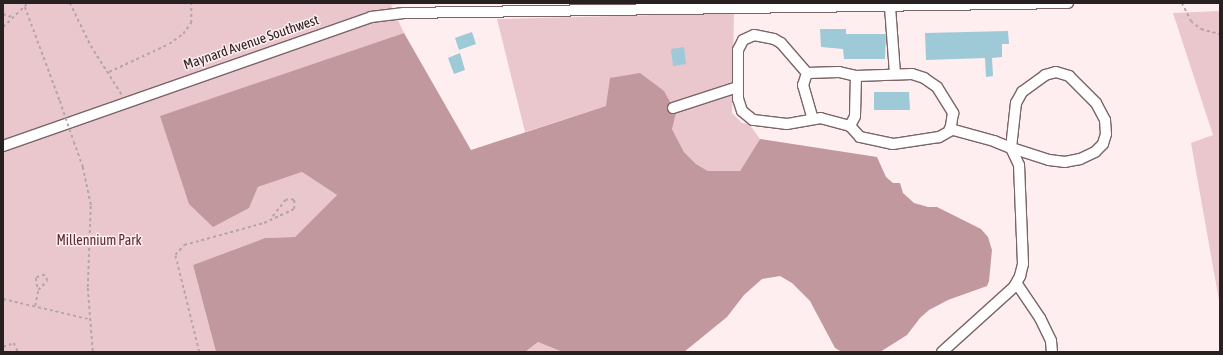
<!DOCTYPE html>
<html>
<head>
<meta charset="utf-8">
<style>
  body { margin:0 }
  #map { position:relative; width:1223px; height:355px; overflow:hidden; background:#feeef0; font-family:"Asap Condensed",sans-serif }
  div>[style] { position:absolute }
  [style*='--x'] { left:calc(var(--x)*1px); top:calc(var(--y)*1px); width:calc(var(--w)*1px); rotate:calc(var(--a)*1deg) }
  .green>* { inset:0; background:#eac7cc }
  .water>* { inset:0; background:#c1989e }
  .building>* { inset:0; background:#9ec9d7 }
  .path>* { height:1.5px; margin-top:-0.75px; transform-origin:0; background:repeating-linear-gradient(90deg,#b4a6a8 0 3px,transparent 0 6px) }
  .roads { filter:drop-shadow(1px 0 #7a6467) drop-shadow(-1px 0 #7a6467) drop-shadow(0 1px #7a6467) drop-shadow(0 -1px #7a6467) }
  .minor>* { height:10px; margin:-5px; padding:0 5px; transform-origin:5px; border-radius:5px; background:#fff }
  .path-bridge>* { height:1.5px; margin-top:-0.75px; transform-origin:0; background:repeating-linear-gradient(90deg,#b4a6a8 0 3px,transparent 0 6px) }
  span { translate:-50% -50%; white-space:nowrap; text-align:center; line-height:1.15; -webkit-text-stroke:3px #feeef0; paint-order:stroke }
  .street-label { font-size:14px; color:#292021 }
  .park-label { font-size:14px; color:#602a35 }
  .frame { position:absolute; inset:0; border:4px solid #292021; pointer-events:none }
</style>
</head>
<body>
<div id="map">
  <div class="green">
    <i style="clip-path:polygon(3px 3px,423px 3px,391px 5px,404px 33px,161px 116px,249px 208px,258px 187px,302px 172px,337px 195px,295px 237px,265px 238px,193px 265px,216px 352px,3px 352px)"></i>
    <i style="clip-path:polygon(1220px 11px,1220px 306px,1191px 143px,1213px 135px,1173px 13px)"></i>
    <i style="clip-path:polygon(734px 13px,732px 113px,742px 123px,749px 124px,760px 139px,740px 171px,708px 171px,696px 164px,684px 152px,672px 129px,673px 119px,606px 106px,525px 132px,497px 19px)"></i>
    <i style="clip-path:polygon(538px 342px,563px 350px,563px 352px,525px 352px)"></i>
  </div>
  <div class="water">
    <i style="clip-path:polygon(404px 33px,471px 150px,606px 106px,610px 78px,640px 73px,664px 91px,676px 113px,672px 129px,684px 152px,696px 164px,708px 171px,740px 171px,760px 139px,877px 157px,886px 177px,893px 183px,900px 183px,903px 193px,914px 203px,928px 207px,937px 207px,981px 229px,988px 237px,992px 250px,989px 281px,987px 286px,948px 300px,929px 310px,920px 318px,907px 335px,880px 352px,842px 352px,835px 348px,810px 301px,792px 283px,780px 276px,762px 279px,744px 295px,727px 317px,684px 352px,563px 352px,538px 342px,525px 352px,216px 352px,193px 265px,265px 238px,295px 237px,337px 195px,302px 172px,258px 187px,249px 208px,213px 227px,189px 204px,160px 116px)"></i>
  </div>
  <div class="building">
    <i style="clip-path:polygon(820px 29px,846px 29px,846px 34px,886px 34px,885px 59px,844px 59px,843px 49px,821px 47px)"></i>
    <i style="clip-path:polygon(1008px 31px,1009px 44px,1002px 44px,1002px 57px,992px 58px,993px 76px,986px 77px,985px 58px,926px 60px,925px 33px)"></i>
    <i style="clip-path:polygon(472px 32px,476px 44px,459px 50px,455px 38px)"></i>
    <i style="clip-path:polygon(684px 47px,686px 64px,673px 66px,671px 49px)"></i>
    <i style="clip-path:polygon(460px 53px,465px 70px,454px 74px,448px 58px)"></i>
    <i style="clip-path:polygon(874px 92px,909px 92px,910px 110px,874px 110px)"></i>
  </div>
  <div class="path">
    <i style="--x:70;--y:3;--w:48;--a:64"></i>
    <i style="--x:91;--y:46;--w:58;--a:57.7"></i>
    <i style="--x:1182;--y:3;--w:20;--a:63"></i>
    <i style="--x:1191;--y:21;--w:13;--a:39"></i>
    <i style="--x:1201;--y:29;--w:20;--a:15"></i>
    <i style="--x:25;--y:7;--w:100;--a:69.6"></i>
    <i style="--x:3;--y:14;--w:9;--a:18"></i>
    <i style="--x:3;--y:27;--w:35;--a:-44"></i>
    <i style="--x:109;--y:72;--w:66;--a:-25"></i>
    <i style="--x:169;--y:44;--w:17;--a:-36"></i>
    <i style="--x:183;--y:34;--w:14;--a:-54"></i>
    <i style="--x:191;--y:23;--w:20;--a:-90"></i>
    <i style="--x:74;--y:142;--w:27;--a:70"></i>
    <i style="--x:83;--y:167;--w:40;--a:78"></i>
    <i style="--x:91;--y:206;--w:82;--a:92.1"></i>
    <i style="--x:88;--y:288;--w:64;--a:85.5"></i>
    <i style="--x:3;--y:299;--w:87;--a:13.2"></i>
    <i style="--x:35;--y:306;--w:16;--a:-79"></i>
    <i style="--x:38;--y:290;--w:13;--a:-45"></i>
    <i style="--x:47;--y:281;--w:6;--a:-108"></i>
    <i style="--x:45;--y:275;--w:9;--a:162"></i>
    <i style="--x:36;--y:278;--w:12;--a:81"></i>
    <i style="--x:3;--y:347;--w:12;--a:-20"></i>
    <i style="--x:14;--y:343;--w:10;--a:66"></i>
    <i style="--x:199;--y:352;--w:100;--a:-103.9"></i>
    <i style="--x:175;--y:255;--w:13;--a:-48"></i>
    <i style="--x:184;--y:245;--w:83;--a:-15.4"></i>
    <i style="--x:264;--y:223;--w:33;--a:-25"></i>
    <i style="--x:294;--y:209;--w:9;--a:-90"></i>
    <i style="--x:294;--y:200;--w:8;--a:180"></i>
    <i style="--x:286;--y:200;--w:23;--a:128"></i>
  </div>
  <div class="roads">
    <div class="minor">
      <i style="--x:890;--y:7;--w:66;--a:85.7"></i>
      <i style="--x:754;--y:35;--w:20;--a:11"></i>
      <i style="--x:774;--y:39;--w:8;--a:30"></i>
      <i style="--x:781;--y:43;--w:40;--a:49"></i>
      <i style="--x:807;--y:73;--w:32;--a:-2"></i>
      <i style="--x:839;--y:72;--w:17;--a:13"></i>
      <i style="--x:856;--y:76;--w:56;--a:-2"></i>
      <i style="--x:912;--y:74;--w:13;--a:18"></i>
      <i style="--x:924;--y:78;--w:16;--a:35"></i>
      <i style="--x:937;--y:87;--w:31;--a:58"></i>
      <i style="--x:953;--y:113;--w:18;--a:99"></i>
      <i style="--x:950;--y:131;--w:13;--a:151"></i>
      <i style="--x:939;--y:137;--w:47;--a:171.3"></i>
      <i style="--x:893;--y:144;--w:34;--a:-168"></i>
      <i style="--x:860;--y:137;--w:15;--a:-132"></i>
      <i style="--x:850;--y:126;--w:30;--a:-165"></i>
      <i style="--x:821;--y:118;--w:35;--a:170"></i>
      <i style="--x:787;--y:124;--w:34;--a:-173"></i>
      <i style="--x:753;--y:120;--w:14;--a:-141"></i>
      <i style="--x:742;--y:111;--w:13;--a:-108"></i>
      <i style="--x:738;--y:99;--w:49;--a:-90"></i>
      <i style="--x:738;--y:50;--w:11;--a:-63"></i>
      <i style="--x:743;--y:40;--w:12;--a:-24"></i>
      <i style="--x:807;--y:73;--w:13;--a:108"></i>
      <i style="--x:803;--y:85;--w:33;--a:74"></i>
      <i style="--x:673;--y:108;--w:68;--a:-17.9"></i>
      <i style="--x:850;--y:126;--w:11;--a:-63"></i>
      <i style="--x:855;--y:116;--w:40;--a:-88.6"></i>
      <i style="--x:3;--y:146;--w:390;--a:-19.3"></i>
      <i style="--x:371;--y:17;--w:33;--a:-7"></i>
      <i style="--x:404;--y:13;--w:664;--a:-0.86"></i>
      <i style="--x:1017;--y:284;--w:41;--a:55.9"></i>
      <i style="--x:1040;--y:318;--w:25;--a:64"></i>
      <i style="--x:1051;--y:341;--w:11;--a:85"></i>
      <i style="--x:942;--y:352;--w:97;--a:-42.1"></i>
      <i style="--x:1014;--y:287;--w:13;--a:-61"></i>
      <i style="--x:1020;--y:276;--w:12;--a:-76"></i>
      <i style="--x:1023;--y:264;--w:99;--a:-92.3"></i>
      <i style="--x:1019;--y:165;--w:19;--a:-115"></i>
      <i style="--x:1011;--y:148;--w:45;--a:-83.7"></i>
      <i style="--x:1016;--y:103;--w:13;--a:-61"></i>
      <i style="--x:1022;--y:92;--w:29;--a:-36"></i>
      <i style="--x:1045;--y:75;--w:11;--a:-15"></i>
      <i style="--x:1056;--y:72;--w:14;--a:17"></i>
      <i style="--x:1069;--y:76;--w:38;--a:45"></i>
      <i style="--x:1096;--y:103;--w:19;--a:62"></i>
      <i style="--x:1105;--y:120;--w:14;--a:86"></i>
      <i style="--x:1106;--y:134;--w:10;--a:107"></i>
      <i style="--x:1103;--y:144;--w:11;--a:135"></i>
      <i style="--x:1095;--y:152;--w:17;--a:155"></i>
      <i style="--x:1080;--y:159;--w:15;--a:169"></i>
      <i style="--x:1065;--y:162;--w:16;--a:-173"></i>
      <i style="--x:1049;--y:160;--w:40;--a:-162"></i>
      <i style="--x:1011;--y:148;--w:18;--a:-158"></i>
      <i style="--x:994;--y:141;--w:46;--a:-164.7"></i>
    </div>
  </div>
  <div class="path-bridge">
    <i style="--x:60;--y:101;--w:43;--a:71.1"></i>
  </div>
  <div class="street-label">
    <span style="left:251px;top:42px;rotate:-19deg">Maynard Avenue Southwest</span>
  </div>
  <div class="park-label">
    <span style="left:99px;top:240px">Millennium Park</span>
  </div>
  <div class="frame"></div>
</div>
</body>
</html>
